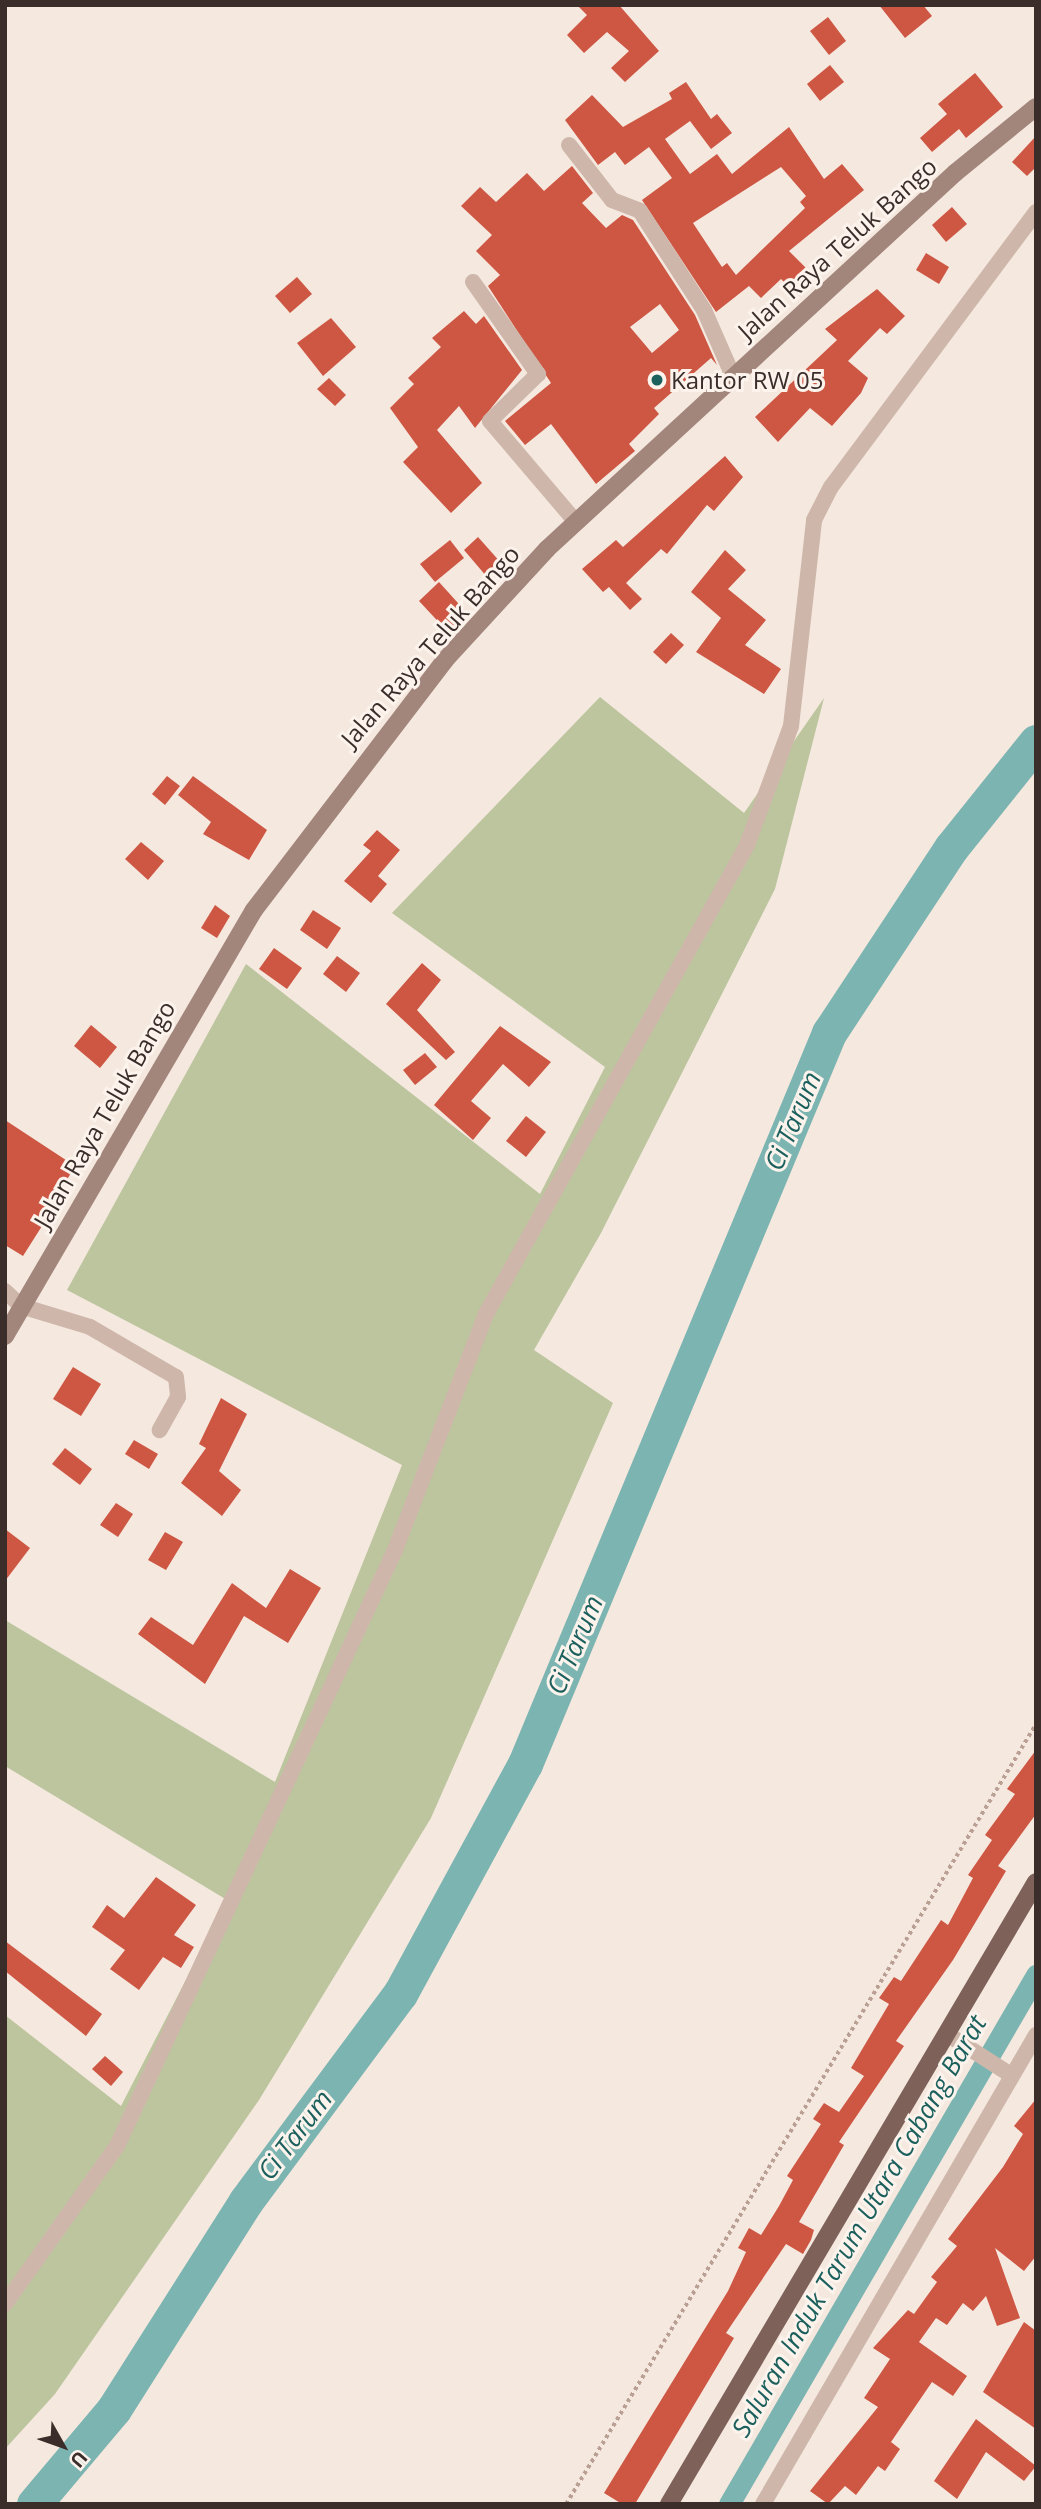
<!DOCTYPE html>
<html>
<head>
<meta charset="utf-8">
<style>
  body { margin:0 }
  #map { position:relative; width:1041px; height:2509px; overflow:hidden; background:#f5e8df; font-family:"Open Sans",sans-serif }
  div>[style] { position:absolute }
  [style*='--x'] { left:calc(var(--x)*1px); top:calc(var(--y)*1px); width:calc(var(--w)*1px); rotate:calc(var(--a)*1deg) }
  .green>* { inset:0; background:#bcc59e }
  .canal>* { height:21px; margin:-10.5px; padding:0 10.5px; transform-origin:10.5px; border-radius:10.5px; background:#7cb4b1 }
  .river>* { height:35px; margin:-17.5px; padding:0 17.5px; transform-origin:17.5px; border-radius:17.5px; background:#7cb4b1 }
  .building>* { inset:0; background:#ce5744 }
  .path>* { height:3.5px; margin-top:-1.75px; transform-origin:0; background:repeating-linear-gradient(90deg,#baa094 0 3.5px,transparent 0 7px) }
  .minor>* { height:16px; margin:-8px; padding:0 8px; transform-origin:8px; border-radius:8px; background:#ceb7aa }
  .secondary>* { height:18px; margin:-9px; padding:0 9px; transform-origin:9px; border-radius:9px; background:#a2857b }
  .primary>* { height:18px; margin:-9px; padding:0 9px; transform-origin:9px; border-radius:9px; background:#7e625a }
  .dots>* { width:19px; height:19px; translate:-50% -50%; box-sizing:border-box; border:4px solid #fbf3ec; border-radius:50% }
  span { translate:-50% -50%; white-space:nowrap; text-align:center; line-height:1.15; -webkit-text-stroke:6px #fbf3ec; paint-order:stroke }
  .street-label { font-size:24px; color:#3b2d2a }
  .poi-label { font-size:24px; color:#3b2d2a }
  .left { translate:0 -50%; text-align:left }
  .water-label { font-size:26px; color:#1c605e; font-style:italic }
  .frame { position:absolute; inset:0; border:7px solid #3b2d2a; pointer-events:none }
  .north { position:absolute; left:28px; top:2411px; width:70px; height:70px; -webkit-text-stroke:5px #fbf3ec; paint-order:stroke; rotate:130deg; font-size:19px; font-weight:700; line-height:28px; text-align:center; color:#3b2d2a }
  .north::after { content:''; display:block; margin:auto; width:24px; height:32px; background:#3b2d2a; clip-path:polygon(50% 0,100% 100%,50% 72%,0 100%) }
</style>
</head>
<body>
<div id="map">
  <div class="green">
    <i style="clip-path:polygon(600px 697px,744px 813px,824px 698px,775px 889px,601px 1233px,534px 1350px,613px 1403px,431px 1818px,259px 2100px,55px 2394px,5px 2449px,5px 2015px,121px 2106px,227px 1900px,5px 1766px,5px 1620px,275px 1782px,402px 1465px,67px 1290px,246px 964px,540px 1194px,605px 1067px,392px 913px)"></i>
  </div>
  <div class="canal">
    <i style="--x:729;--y:2504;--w:612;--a:-59.87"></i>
  </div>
  <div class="river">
    <i style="--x:34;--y:2504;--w:124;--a:-49.9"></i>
    <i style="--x:114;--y:2409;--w:246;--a:-57.6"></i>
    <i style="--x:246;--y:2201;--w:258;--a:-53.4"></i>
    <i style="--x:400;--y:1994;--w:262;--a:-61.5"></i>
    <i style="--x:525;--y:1764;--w:792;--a:-67.42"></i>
    <i style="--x:829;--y:1033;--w:222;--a:-56.6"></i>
    <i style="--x:951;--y:848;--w:136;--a:-51.3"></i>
  </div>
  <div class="building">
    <i style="clip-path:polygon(577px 5px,619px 5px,659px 51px,625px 82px,611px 68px,629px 51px,607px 32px,584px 53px,567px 35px,587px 15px)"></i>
    <i style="clip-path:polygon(879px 5px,923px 5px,932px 16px,905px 38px)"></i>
    <i style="clip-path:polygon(828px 17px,846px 41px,829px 55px,810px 31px)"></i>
    <i style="clip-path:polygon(830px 65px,844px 82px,820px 101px,807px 84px)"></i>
    <i style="clip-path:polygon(975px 73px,1003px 107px,966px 138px,959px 129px,932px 152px,920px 138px,947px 114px,938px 104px)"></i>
    <i style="clip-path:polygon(evenodd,686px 82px,711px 119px,717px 114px,732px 133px,711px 149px,690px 121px,665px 139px,690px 174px,717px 154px,732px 174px,789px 127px,824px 179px,842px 164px,864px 190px,789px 251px,810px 272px,792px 290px,781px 279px,761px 298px,749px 286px,716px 312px,642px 200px,672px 178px,649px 147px,625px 165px,615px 152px,598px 165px,565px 120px,592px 95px,623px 127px,672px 99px,669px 93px,686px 82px,781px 167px,806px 196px,800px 202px,805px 208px,736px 275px,727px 263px,722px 267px,693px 223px,781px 167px)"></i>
    <i style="clip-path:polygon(1036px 136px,1036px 167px,1027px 176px,1012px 162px)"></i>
    <i style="clip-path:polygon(evenodd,572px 166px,593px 193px,582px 203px,606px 228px,622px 215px,633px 220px,695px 315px,717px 365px,711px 358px,654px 408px,659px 414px,629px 444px,635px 451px,596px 484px,551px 424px,525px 445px,505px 421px,551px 383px,488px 286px,500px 275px,476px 251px,492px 235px,461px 206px,480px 187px,496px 202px,527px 173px,544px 191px,572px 166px,660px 304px,679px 330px,652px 353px,630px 327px,660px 304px)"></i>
    <i style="clip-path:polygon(952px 207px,967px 224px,946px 242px,932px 225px)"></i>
    <i style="clip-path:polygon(926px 253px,949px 267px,939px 284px,916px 270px)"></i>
    <i style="clip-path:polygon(297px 277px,312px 294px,290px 313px,275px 296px)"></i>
    <i style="clip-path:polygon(877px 289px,905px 316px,887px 334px,880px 328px,848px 361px,868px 378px,861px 393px,832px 426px,810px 408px,778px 442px,755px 417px,837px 340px,825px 329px)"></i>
    <i style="clip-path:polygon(464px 311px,476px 324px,484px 316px,522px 370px,475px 428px,459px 406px,437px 430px,482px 483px,451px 513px,403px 462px,418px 447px,390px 408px,414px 384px,408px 378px,441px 347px,432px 338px)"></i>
    <i style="clip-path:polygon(331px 318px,356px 347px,323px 376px,297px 343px)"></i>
    <i style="clip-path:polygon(329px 378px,346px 395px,335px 406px,317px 389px)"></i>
    <i style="clip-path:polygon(725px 456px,743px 477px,714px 511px,707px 505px,667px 554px,661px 549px,626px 583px,642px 599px,630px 610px,609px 587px,603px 592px,582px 569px,616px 540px,623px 547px)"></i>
    <i style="clip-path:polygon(478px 537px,502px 564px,487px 577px,464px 550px)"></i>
    <i style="clip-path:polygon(450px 540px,464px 558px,435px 582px,420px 564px)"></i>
    <i style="clip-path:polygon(725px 550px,746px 570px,728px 589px,766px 620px,745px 645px,781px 669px,764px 694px,696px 652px,721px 618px,691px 592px)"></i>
    <i style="clip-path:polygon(439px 582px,467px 613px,447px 631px,419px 601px)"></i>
    <i style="clip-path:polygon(671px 633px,684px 645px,666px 664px,653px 652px)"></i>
    <i style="clip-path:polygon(167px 776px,180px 786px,165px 805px,152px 794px)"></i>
    <i style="clip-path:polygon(193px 776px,267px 830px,249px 860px,203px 834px,211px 822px,178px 795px)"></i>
    <i style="clip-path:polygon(377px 830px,400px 850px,378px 876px,387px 884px,371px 903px,344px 881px,371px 851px,363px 845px)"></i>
    <i style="clip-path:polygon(141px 842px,164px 861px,148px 880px,125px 859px)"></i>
    <i style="clip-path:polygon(215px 905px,230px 916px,217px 938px,201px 928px)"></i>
    <i style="clip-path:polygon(313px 910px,341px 928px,327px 949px,300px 930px)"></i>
    <i style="clip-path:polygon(274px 948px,302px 968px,287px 989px,259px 969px)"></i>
    <i style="clip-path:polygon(337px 956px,360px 973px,346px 992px,323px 974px)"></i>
    <i style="clip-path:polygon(422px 963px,441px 980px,417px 1010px,455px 1052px,446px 1060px,386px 1004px)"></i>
    <i style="clip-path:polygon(91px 1025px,117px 1047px,100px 1068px,74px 1046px)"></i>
    <i style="clip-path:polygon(500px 1026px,551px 1062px,529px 1087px,503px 1064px,471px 1101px,491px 1118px,473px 1140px,434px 1105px)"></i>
    <i style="clip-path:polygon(425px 1053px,437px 1067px,415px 1085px,403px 1070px)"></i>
    <i style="clip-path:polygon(526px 1116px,546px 1132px,526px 1157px,506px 1141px)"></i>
    <i style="clip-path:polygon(5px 1120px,75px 1166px,51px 1207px,59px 1213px,47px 1230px,42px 1226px,23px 1256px,5px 1245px)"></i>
    <i style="clip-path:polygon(73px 1367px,101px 1384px,81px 1416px,53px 1399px)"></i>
    <i style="clip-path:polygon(221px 1398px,247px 1414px,219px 1471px,241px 1490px,222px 1516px,181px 1483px,206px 1448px,199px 1444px)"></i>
    <i style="clip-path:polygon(134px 1440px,158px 1454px,149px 1469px,125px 1454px)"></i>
    <i style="clip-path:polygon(65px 1448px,92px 1469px,80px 1485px,52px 1464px)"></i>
    <i style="clip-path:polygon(116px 1503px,133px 1514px,118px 1537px,100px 1525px)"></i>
    <i style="clip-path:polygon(5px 1529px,30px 1548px,5px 1581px)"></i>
    <i style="clip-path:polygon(165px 1532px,183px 1542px,166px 1570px,148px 1560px)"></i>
    <i style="clip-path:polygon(290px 1569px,321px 1588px,288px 1643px,244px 1616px,205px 1684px,138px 1634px,151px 1617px,193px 1645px,232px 1583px,266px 1608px)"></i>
    <i style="clip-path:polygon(1036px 1750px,1036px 1814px,998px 1866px,1006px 1871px,953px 1960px,896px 2041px,904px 2046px,839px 2142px,844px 2145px,799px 2222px,814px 2230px,811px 2240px,803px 2254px,786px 2244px,726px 2333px,734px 2338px,635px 2504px,622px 2504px,604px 2493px,728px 2291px,746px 2252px,738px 2248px,749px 2228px,761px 2235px,779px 2206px,793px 2180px,787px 2176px,821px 2124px,813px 2119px,824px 2103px,839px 2112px,864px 2076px,851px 2068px,889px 2004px,879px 1998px,894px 1977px,901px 1981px,941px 1920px,948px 1925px,973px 1878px,968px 1875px,992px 1840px,985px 1835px,1015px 1794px,1007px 1789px)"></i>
    <i style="clip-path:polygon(156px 1877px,196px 1905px,174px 1935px,194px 1947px,181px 1968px,163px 1957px,139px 1990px,110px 1969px,125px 1950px,92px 1927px,107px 1905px,124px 1918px)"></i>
    <i style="clip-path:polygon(5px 1941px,102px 2014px,86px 2036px,5px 1971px)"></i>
    <i style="clip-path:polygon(105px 2056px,123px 2072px,111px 2086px,92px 2069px)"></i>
    <i style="clip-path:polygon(1036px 2099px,1036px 2256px,1024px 2271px,995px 2248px,1020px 2318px,997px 2326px,986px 2296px,973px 2311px,963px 2303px,947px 2325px,936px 2318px,919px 2342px,967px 2376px,953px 2396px,932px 2382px,891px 2442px,900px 2449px,885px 2471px,878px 2466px,856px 2495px,845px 2486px,828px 2504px,810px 2491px,878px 2407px,864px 2398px,890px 2359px,873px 2348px,908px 2310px,914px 2314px,937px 2282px,931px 2277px,957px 2246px,948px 2239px,1003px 2167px,1023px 2134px,1014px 2126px)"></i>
    <i style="clip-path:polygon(1024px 2322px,1036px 2331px,1036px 2429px,983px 2392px)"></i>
    <i style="clip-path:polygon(976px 2419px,1036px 2466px,1024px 2481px,986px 2452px,957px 2499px,934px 2481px)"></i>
  </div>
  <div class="path">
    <i style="--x:566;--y:2504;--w:911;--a:-58.93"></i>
  </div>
  <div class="minor">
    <i style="--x:569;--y:145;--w:70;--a:52"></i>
    <i style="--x:612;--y:200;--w:30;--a:21"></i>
    <i style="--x:640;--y:211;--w:118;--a:57.1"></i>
    <i style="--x:704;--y:310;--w:72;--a:66.3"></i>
    <i style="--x:473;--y:282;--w:113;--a:54.8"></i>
    <i style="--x:538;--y:374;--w:67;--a:135.6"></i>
    <i style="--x:490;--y:421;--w:133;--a:49.6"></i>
    <i style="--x:5;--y:1291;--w:22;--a:43"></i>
    <i style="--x:21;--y:1306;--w:72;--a:16.9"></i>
    <i style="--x:90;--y:1327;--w:99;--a:30.2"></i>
    <i style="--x:176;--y:1377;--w:20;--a:84"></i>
    <i style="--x:178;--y:1397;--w:38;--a:119"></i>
    <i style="--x:947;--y:2034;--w:76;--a:32.6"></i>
    <i style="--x:5;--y:2304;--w:194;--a:-54.7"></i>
    <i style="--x:117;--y:2146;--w:658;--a:-64.99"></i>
    <i style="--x:395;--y:1550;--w:253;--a:-68.9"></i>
    <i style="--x:486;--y:1314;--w:537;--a:-60.9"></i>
    <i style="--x:747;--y:845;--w:127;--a:-69.7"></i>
    <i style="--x:791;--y:726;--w:207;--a:-83.6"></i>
    <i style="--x:814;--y:520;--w:37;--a:-63"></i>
    <i style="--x:831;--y:487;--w:343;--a:-53.3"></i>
    <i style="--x:763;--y:2504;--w:543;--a:-59.8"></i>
  </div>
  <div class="secondary">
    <i style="--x:5;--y:1336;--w:493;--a:-59.7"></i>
    <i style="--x:254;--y:910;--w:315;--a:-52.6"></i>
    <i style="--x:445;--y:660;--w:151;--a:-47.4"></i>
    <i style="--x:547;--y:549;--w:555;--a:-42.66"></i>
    <i style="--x:955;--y:173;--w:104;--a:-39.2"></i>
  </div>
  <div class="primary">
    <i style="--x:669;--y:2504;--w:722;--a:-59.46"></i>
  </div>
  <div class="dots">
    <i style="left:657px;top:380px;background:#1c605e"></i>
  </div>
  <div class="street-label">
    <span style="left:837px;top:248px;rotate:-42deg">Jalan Raya Teluk Bango</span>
    <span style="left:430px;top:646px;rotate:-49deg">Jalan Raya Teluk Bango</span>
    <span style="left:104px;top:1114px;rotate:-60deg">Jalan Raya Teluk Bango</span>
  </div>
  <div class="poi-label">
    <span class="left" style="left:671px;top:380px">Kantor RW 05</span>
  </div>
  <div class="water-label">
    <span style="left:793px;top:1121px;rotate:-67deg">Ci Tarum</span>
    <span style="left:575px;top:1645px;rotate:-67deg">Ci Tarum</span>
    <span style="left:295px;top:2135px;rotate:-53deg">Ci Tarum</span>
    <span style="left:859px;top:2226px;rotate:-60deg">Saluran Induk Tarum Utara Cabang Barat</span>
  </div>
  <div class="frame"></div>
  <div class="north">U</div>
</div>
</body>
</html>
